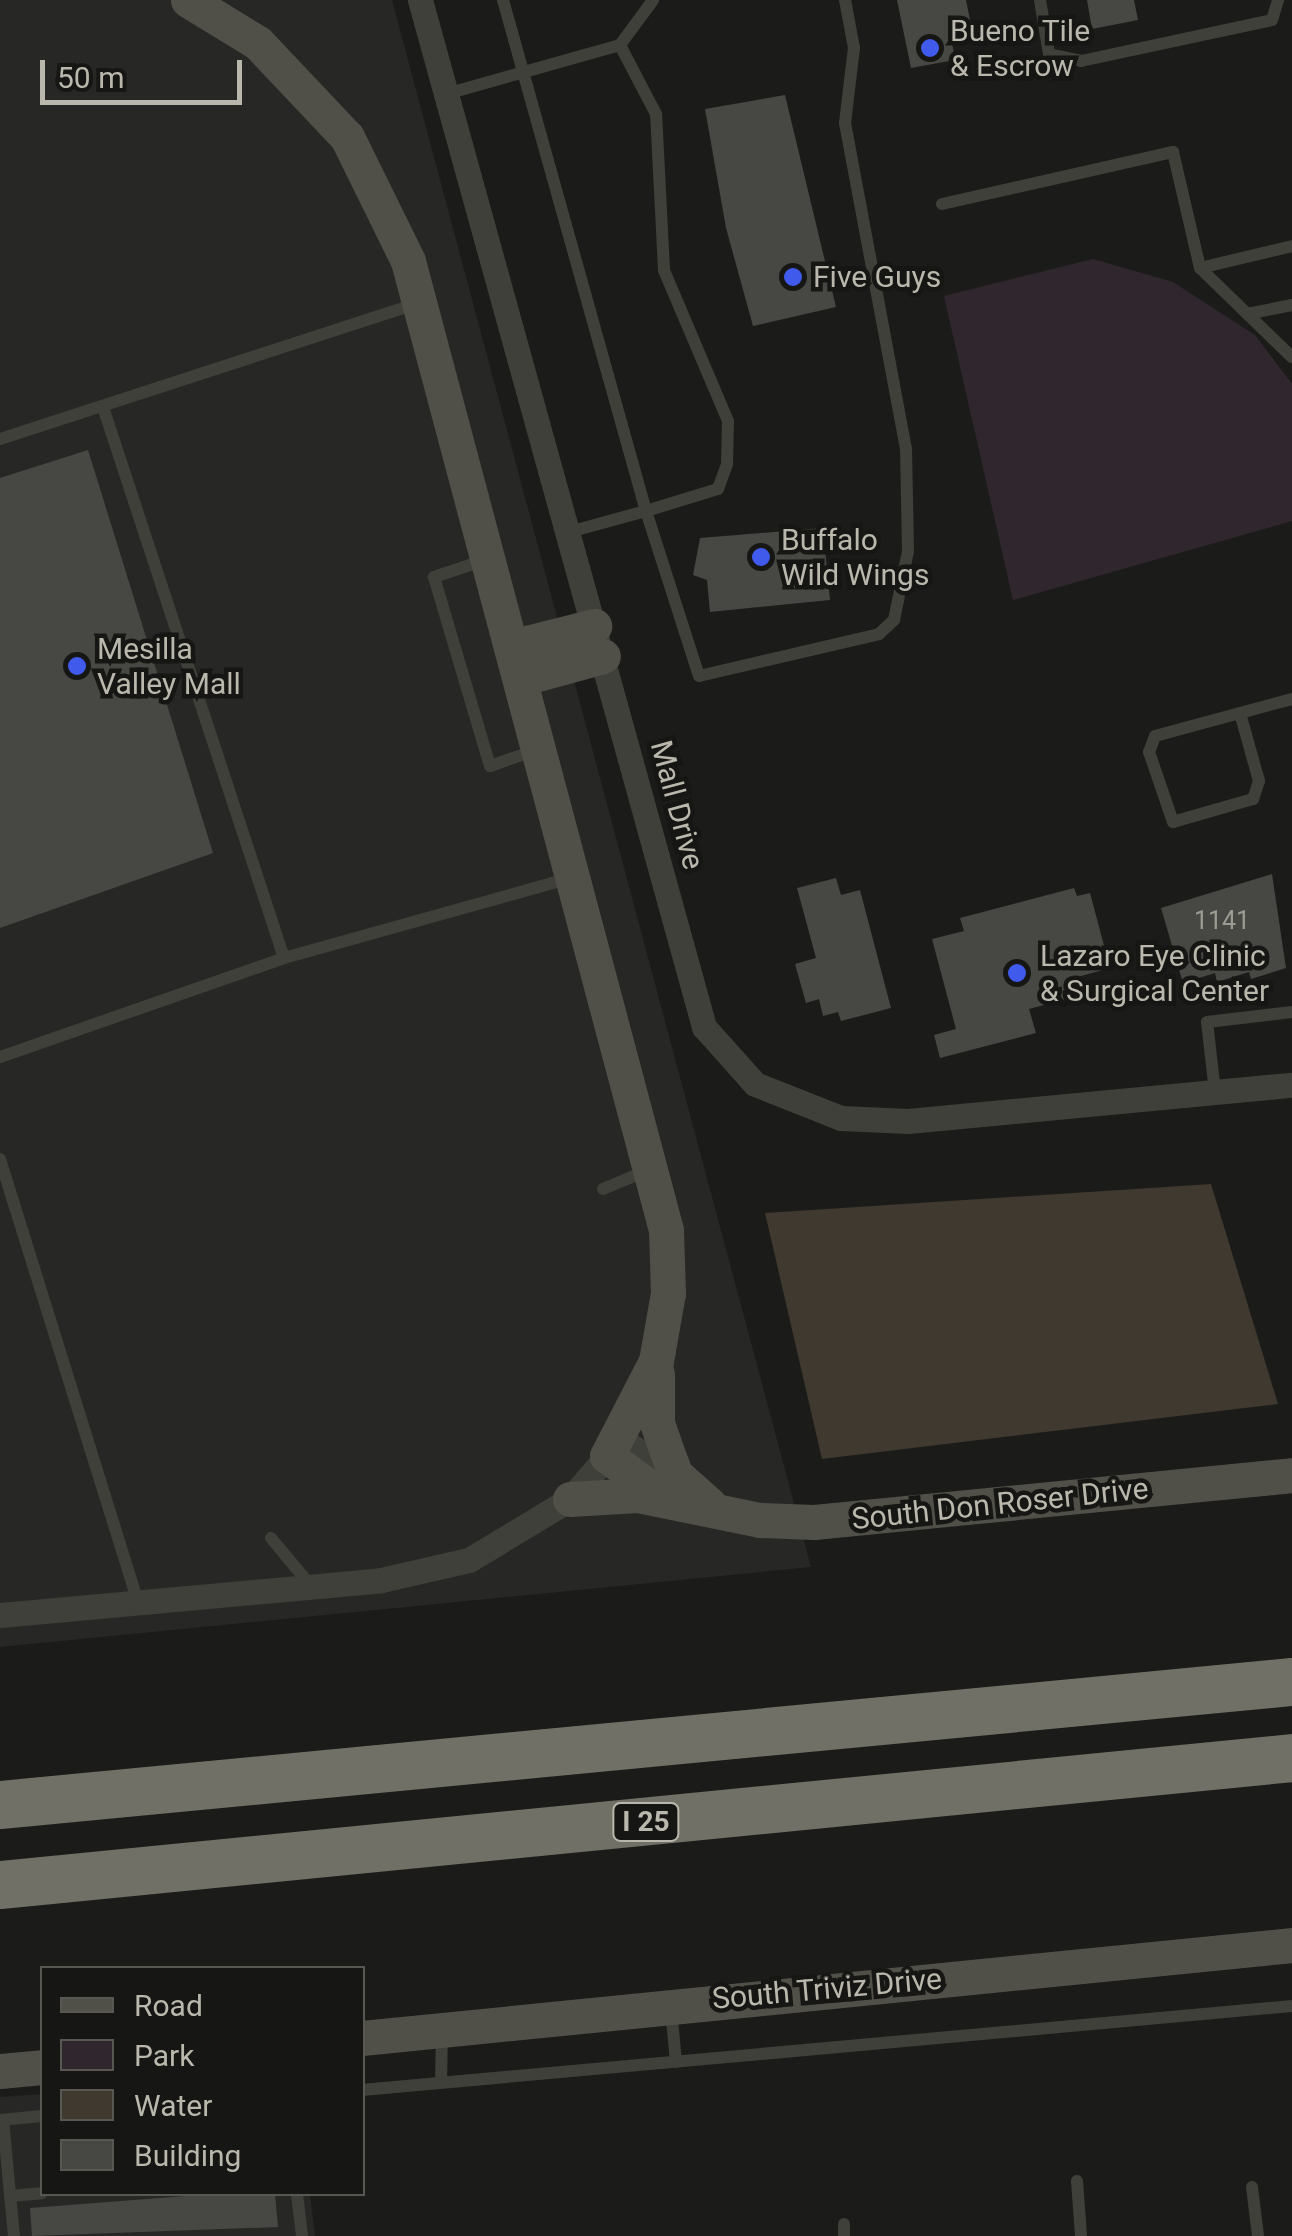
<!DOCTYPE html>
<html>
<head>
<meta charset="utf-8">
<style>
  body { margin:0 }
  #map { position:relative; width:1292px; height:2236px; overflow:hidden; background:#1b1b19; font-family:Roboto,sans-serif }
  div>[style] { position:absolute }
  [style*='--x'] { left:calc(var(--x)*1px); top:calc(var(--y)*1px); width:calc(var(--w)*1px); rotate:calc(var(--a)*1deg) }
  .built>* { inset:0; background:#272825 }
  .green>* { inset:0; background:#30272e }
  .water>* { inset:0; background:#3f392f }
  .building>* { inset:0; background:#474843 }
  .lane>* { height:12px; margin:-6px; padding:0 6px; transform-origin:6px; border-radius:6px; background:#40403a }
  .street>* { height:25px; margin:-12.5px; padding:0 12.5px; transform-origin:12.5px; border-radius:12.5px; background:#40403a }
  .secondary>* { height:35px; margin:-17.5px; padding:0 17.5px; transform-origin:17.5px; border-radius:17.5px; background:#504f48 }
  .highway>* { height:48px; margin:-24px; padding:0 24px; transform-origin:24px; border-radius:24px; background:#717066 }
  .dots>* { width:28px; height:28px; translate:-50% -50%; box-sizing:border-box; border:5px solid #161614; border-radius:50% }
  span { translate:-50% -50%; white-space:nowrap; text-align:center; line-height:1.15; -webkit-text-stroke:9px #161614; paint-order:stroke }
  .number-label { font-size:25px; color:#9d9c92 }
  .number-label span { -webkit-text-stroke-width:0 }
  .shield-label span { padding:2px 8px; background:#161614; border:2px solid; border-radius:8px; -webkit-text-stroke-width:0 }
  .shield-label { font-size:28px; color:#bab8ac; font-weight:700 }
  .poi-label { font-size:30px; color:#bab8ac }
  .left { translate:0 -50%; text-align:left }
  .street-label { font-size:30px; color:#bab8ac }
  .legend { position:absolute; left:40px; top:1966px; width:325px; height:230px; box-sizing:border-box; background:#161614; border:2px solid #585751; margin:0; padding:12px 18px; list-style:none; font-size:30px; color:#bab8ac }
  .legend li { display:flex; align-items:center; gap:20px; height:50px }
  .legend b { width:50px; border:2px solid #585751 }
  .scale { position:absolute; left:40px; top:60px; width:202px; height:45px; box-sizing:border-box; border:5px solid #bab8ac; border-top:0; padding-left:12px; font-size:30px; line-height:35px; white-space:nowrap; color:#bab8ac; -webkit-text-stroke:8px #161614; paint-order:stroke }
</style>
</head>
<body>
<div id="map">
  <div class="built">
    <i style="clip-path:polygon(0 0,392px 0,811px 1567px,0 1647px)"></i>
    <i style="clip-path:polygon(42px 2094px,42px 2194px,310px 2194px,315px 2236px,0 2236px,0 2097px)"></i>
  </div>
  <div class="green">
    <i style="clip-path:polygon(1093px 259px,1173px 282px,1255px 335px,1292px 384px,1292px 521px,1013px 600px,944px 296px)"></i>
  </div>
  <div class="water">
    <i style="clip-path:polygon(1211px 1184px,1278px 1404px,822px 1459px,765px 1213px)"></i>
  </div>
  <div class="building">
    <i style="clip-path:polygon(897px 0,966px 0,970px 20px,959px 20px,961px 34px,951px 36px,955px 60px,911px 68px)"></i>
    <i style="clip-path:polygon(1087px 0,1134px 0,1138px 20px,1092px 29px)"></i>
    <i style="clip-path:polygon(785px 95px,836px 307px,753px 326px,726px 228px,705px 109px)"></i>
    <i style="clip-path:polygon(88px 450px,213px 853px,0 928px,0 478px)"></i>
    <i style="clip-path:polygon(823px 528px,830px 600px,710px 612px,707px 580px,693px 575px,700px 538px)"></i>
    <i style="clip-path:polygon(1272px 874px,1286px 968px,1251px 979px,1249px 972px,1217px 982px,1215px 973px,1183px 983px,1161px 908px)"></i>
    <i style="clip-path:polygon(836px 878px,841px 895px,860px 890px,891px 1008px,841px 1021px,838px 1012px,823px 1016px,819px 999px,806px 1003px,795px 964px,816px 958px,797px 888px)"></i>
    <i style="clip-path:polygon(1074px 888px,1077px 896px,1090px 893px,1110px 968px,1074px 978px,1078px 996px,1029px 1009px,1036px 1033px,940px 1058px,934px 1035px,956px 1029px,932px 939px,964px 931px,960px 918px)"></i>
    <i style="clip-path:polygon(212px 2194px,275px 2194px,278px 2227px,32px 2236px,30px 2208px)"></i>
  </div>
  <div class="lane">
    <i style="--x:503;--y:0;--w:531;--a:74.37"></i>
    <i style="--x:646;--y:511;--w:75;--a:-17"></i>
    <i style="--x:718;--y:489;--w:27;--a:-70"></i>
    <i style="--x:727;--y:464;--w:43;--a:-88.7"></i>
    <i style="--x:728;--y:421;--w:164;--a:-113"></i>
    <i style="--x:664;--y:270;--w:156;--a:-92.9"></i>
    <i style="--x:656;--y:114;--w:78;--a:-117.6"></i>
    <i style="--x:1040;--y:0;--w:55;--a:80.5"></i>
    <i style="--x:1049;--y:54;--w:33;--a:12"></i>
    <i style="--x:1081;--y:61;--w:195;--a:-12.1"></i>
    <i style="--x:1272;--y:20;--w:21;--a:-73"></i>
    <i style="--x:446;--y:94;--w:181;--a:-15.7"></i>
    <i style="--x:620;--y:45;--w:56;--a:-53.7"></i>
    <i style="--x:942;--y:204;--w:237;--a:-12.7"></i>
    <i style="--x:1173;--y:152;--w:119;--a:76.9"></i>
    <i style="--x:1200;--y:268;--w:95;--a:-13.4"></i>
    <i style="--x:1200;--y:268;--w:128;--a:44.1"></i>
    <i style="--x:1247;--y:314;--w:46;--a:-11.3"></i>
    <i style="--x:103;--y:407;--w:580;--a:71.81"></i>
    <i style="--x:0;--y:439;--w:437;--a:-18"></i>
    <i style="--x:569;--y:532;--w:80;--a:-15.3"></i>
    <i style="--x:646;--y:511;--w:173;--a:72.2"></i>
    <i style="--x:699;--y:676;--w:185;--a:-13.1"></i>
    <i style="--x:879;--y:634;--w:21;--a:-43"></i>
    <i style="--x:894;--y:620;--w:70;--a:-78.5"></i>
    <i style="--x:908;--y:551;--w:102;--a:-91.1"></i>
    <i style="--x:906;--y:449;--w:332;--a:-100.6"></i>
    <i style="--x:845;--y:123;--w:76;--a:-83.2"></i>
    <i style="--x:854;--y:48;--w:49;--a:-100.6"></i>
    <i style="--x:485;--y:560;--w:54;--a:161.6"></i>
    <i style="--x:434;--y:577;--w:197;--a:73.5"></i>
    <i style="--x:490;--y:766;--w:49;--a:-19.2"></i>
    <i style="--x:1240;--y:713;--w:71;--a:74.4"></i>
    <i style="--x:1259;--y:781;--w:19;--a:108"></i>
    <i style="--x:1253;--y:799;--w:83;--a:164"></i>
    <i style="--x:1173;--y:822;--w:74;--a:-108.9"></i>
    <i style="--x:1149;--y:752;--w:17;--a:-69"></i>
    <i style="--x:1155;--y:736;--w:88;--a:-15.1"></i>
    <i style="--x:1240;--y:713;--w:54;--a:-15.1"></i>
    <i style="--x:0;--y:1057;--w:301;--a:-19.2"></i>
    <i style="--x:284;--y:958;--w:297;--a:-15.6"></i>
    <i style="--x:1215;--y:1092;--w:70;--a:-96.5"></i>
    <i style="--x:1207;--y:1022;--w:86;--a:-6.7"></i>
    <i style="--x:0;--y:1159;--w:464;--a:72.7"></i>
    <i style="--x:603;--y:1189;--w:47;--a:-22.7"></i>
    <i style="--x:271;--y:1538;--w:62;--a:50.2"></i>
    <i style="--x:671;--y:2009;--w:53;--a:84.6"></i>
    <i style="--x:441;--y:2083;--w:53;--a:-88.9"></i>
    <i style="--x:362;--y:2090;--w:934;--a:-5.16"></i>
    <i style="--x:0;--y:2120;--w:42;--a:-5.4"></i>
    <i style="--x:3;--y:2120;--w:117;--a:84.6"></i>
    <i style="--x:1077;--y:2181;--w:55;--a:85.8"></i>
    <i style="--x:1252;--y:2187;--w:49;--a:83"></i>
    <i style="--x:297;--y:2194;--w:42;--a:83.2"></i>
    <i style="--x:10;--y:2196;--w:32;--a:-5"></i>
    <i style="--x:844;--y:2224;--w:12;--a:90"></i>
  </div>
  <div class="street">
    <i style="--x:420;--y:0;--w:1066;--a:74.54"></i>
    <i style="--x:704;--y:1027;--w:76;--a:48.2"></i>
    <i style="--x:755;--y:1084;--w:92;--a:21.6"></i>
    <i style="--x:841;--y:1118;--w:67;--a:2.6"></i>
    <i style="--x:908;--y:1121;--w:386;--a:-5.4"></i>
    <i style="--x:619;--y:1438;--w:68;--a:33"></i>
    <i style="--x:0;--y:1615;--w:383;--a:-5.2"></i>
    <i style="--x:381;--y:1580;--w:90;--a:-12.8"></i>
    <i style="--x:469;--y:1560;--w:118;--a:-31.1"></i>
    <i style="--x:570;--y:1499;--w:57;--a:-49.3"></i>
  </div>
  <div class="secondary">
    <i style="--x:188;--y:0;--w:82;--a:31.6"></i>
    <i style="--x:258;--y:43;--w:129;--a:46.6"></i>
    <i style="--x:347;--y:137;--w:138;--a:63.8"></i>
    <i style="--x:408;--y:261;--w:1003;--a:75.09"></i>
    <i style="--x:666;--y:1230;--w:63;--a:88.2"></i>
    <i style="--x:668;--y:1293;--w:69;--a:100"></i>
    <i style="--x:656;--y:1361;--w:107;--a:117.3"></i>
    <i style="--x:607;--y:1456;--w:69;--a:36.2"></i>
    <i style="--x:511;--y:647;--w:86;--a:-14.2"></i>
    <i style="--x:520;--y:679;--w:86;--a:-15.5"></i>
    <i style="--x:657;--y:1374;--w:49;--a:90"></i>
    <i style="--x:657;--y:1423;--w:31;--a:71"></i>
    <i style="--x:667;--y:1452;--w:25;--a:69"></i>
    <i style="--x:676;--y:1475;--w:44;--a:41.3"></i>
    <i style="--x:570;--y:1499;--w:68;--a:-3.4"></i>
    <i style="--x:638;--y:1495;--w:125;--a:11.6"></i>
    <i style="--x:760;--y:1520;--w:54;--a:2.1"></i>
    <i style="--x:814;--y:1522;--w:480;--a:-5.6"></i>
    <i style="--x:362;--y:2038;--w:935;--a:-5.71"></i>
    <i style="--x:0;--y:2071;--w:42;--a:-5.4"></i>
  </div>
  <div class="highway">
    <i style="--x:0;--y:1805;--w:1298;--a:-5.44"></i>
    <i style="--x:0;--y:1885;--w:1298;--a:-5.61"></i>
  </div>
  <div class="dots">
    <i style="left:930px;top:48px;background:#405bec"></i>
    <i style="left:793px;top:277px;background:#405bec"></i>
    <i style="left:761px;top:557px;background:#405bec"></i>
    <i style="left:77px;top:666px;background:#405bec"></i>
    <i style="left:1017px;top:973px;background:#405bec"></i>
  </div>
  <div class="number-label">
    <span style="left:1222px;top:921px">1141</span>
  </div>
  <div class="shield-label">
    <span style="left:646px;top:1822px">I 25</span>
  </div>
  <div class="poi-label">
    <span class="left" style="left:950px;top:48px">Bueno Tile<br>&amp; Escrow</span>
    <span class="left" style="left:813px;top:277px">Five Guys</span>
    <span class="left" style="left:781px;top:557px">Buffalo<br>Wild Wings</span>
    <span class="left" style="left:97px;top:666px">Mesilla<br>Valley Mall</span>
    <span class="left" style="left:1040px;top:973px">Lazaro Eye Clinic<br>&amp; Surgical Center</span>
  </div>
  <div class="street-label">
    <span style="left:677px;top:805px;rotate:75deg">Mall Drive</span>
    <span style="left:1000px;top:1504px;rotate:-6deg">South Don Roser Drive</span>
    <span style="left:827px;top:1989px;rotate:-5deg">South Triviz Drive</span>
  </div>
  <ul class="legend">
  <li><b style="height:12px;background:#504f48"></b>Road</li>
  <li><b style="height:28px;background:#30272e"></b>Park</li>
  <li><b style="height:28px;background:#3f392f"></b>Water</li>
  <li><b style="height:28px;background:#474843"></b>Building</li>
  </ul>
  <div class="scale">50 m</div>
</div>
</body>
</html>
